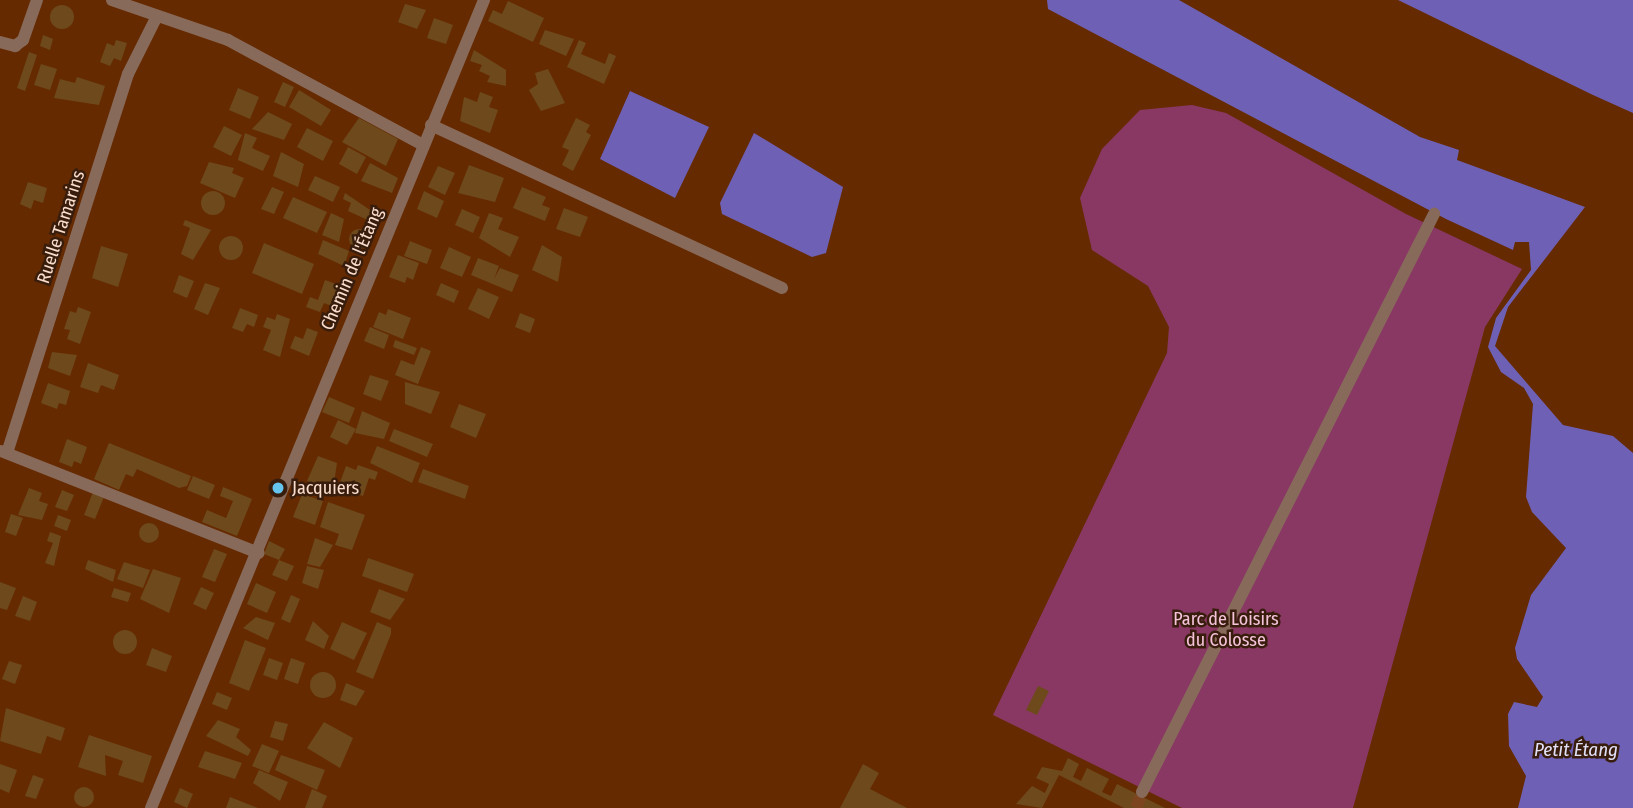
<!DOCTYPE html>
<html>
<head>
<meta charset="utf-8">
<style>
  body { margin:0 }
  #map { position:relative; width:1633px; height:808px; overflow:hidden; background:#662a00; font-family:"Fira Sans Condensed",sans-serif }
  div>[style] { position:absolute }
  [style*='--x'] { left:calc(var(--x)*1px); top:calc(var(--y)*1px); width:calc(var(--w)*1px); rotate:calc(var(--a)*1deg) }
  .green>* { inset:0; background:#893864 }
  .water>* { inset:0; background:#6e60b4 }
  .building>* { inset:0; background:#6d491c }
  .round { border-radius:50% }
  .street-tunnel>* { height:12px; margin-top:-6px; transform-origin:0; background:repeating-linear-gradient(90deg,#7c451f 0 12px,transparent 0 18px) }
  .street>* { height:12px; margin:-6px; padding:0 6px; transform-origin:6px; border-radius:6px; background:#886a5b }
  .dots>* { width:19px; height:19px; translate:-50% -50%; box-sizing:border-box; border:4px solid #381d0d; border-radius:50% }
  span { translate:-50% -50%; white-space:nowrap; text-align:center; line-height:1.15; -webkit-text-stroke:5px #381d0d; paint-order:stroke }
  .street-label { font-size:18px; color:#fbddcd }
  .poi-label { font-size:18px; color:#fbddcd }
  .left { translate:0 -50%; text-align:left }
  .park-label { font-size:18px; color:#f5c3da }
  .water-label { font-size:19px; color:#e2e1f8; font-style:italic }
</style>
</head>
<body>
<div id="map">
  <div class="green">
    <i style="clip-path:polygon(1192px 105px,1226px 113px,1406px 214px,1522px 269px,1485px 327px,1353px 808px,1182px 808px,993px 715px,1167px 353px,1169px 327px,1148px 286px,1092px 250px,1080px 198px,1102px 149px,1140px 110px)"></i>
  </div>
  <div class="water">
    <i style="clip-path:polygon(1047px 0,1179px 0,1420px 137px,1459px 150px,1457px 160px,1585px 207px,1508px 307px,1495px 346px,1563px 425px,1613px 436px,1633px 453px,1633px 808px,1518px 808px,1526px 776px,1509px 746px,1508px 714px,1514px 702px,1537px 707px,1543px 697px,1517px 659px,1515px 648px,1531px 595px,1566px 548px,1532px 512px,1526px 497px,1533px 404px,1524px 388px,1501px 372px,1488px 347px,1496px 318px,1531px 270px,1529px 242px,1515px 242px,1513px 250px,1446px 219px,1048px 9px)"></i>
    <i style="clip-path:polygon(1398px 0,1633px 0,1633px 113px,1593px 95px)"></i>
    <i style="clip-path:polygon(630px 91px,709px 127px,675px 198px,600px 159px)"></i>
    <i style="clip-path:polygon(754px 133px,843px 187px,826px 253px,812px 257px,722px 214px,720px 203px)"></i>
  </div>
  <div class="building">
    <i style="clip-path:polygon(508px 1px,544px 18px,533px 42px,488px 21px,493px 10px,502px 14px)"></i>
    <i style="clip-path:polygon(405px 4px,426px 10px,417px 29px,398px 22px)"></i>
    <i class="round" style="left:50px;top:5px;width:24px;height:24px"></i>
    <i style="clip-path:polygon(434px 18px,453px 25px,446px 44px,427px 38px)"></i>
    <i style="clip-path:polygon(545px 30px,574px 39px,566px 56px,539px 44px)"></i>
    <i style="clip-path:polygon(43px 35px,53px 39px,50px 50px,40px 46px)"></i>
    <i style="clip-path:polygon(116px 40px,127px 43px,121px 61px,114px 58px,110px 66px,100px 62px,107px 43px,114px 46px)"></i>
    <i style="clip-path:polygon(579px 40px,586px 43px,581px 54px,605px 64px,609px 53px,616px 56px,604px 84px,567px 67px)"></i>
    <i style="clip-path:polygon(474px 50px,506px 70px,506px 86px,487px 82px,490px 76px,479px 71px,482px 65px,470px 61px)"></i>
    <i style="clip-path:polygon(29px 52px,37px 55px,25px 91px,17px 88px)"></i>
    <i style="clip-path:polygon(41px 64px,57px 69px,50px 90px,34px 85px)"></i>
    <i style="clip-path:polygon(548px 69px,565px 103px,541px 111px,529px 90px,538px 84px,535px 73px)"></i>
    <i style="clip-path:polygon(77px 77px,105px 86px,99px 105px,54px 98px,60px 79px,75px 83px)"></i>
    <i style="clip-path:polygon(283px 82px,294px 87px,285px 107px,274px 102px)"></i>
    <i style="clip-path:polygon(238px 88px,259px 97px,250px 119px,229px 110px)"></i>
    <i style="clip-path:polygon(299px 90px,331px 110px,321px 126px,289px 107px)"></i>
    <i style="clip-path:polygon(480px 92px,493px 97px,489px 107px,498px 110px,490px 133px,460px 121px,464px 97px,477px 102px)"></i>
    <i style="clip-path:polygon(268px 112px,292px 124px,284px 140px,252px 129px)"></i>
    <i style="clip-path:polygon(359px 118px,398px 139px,386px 166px,342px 142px)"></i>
    <i style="clip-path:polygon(576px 118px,590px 125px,586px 132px,591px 135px,573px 171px,562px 165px,569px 150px,562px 147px)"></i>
    <i style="clip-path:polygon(224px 126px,242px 135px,231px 156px,213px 147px)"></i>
    <i style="clip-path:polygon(307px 128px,333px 141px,323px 161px,297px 147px)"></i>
    <i style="clip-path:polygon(245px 133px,257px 138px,252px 148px,270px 156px,263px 171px,238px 160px)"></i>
    <i style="clip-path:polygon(348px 147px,366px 157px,357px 174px,339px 164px)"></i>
    <i style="clip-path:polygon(281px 152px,304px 164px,298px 187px,273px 176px)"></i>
    <i style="clip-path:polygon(209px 162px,234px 168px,232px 173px,244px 178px,235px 198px,200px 183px)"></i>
    <i style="clip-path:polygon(370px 163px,398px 178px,392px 193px,361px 181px)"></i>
    <i style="clip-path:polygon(469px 165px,504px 178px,495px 202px,458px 193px)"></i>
    <i style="clip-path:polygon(438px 166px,455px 173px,445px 195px,428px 187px)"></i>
    <i style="clip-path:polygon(315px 176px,340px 187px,333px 202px,308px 190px)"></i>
    <i style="clip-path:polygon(28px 182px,47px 188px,43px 203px,34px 200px,31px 209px,20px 204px)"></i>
    <i style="clip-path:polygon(272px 187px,284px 192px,274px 214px,261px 209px)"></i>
    <i style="clip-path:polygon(522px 187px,546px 197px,542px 205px,550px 208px,545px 221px,513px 208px)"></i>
    <i class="round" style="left:201px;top:191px;width:24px;height:24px"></i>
    <i style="clip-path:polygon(424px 191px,444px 201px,437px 218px,417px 209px)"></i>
    <i style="clip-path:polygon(345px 193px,376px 214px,372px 222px,348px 211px,351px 203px,343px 199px)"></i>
    <i style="clip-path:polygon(293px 197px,327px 212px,317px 233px,283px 218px)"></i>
    <i style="clip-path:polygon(564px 208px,588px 217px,580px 237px,556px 229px)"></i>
    <i style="clip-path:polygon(462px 209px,480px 217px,473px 233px,455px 225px)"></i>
    <i style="clip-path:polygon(331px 213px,344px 219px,339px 242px,322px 235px)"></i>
    <i style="clip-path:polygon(489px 213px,503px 218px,498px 229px,519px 237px,510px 257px,479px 238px)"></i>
    <i style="clip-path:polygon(185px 220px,211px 230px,193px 260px,181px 254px,190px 228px,183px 225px)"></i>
    <i class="round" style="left:349px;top:229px;width:20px;height:20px"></i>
    <i class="round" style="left:219px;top:236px;width:24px;height:24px"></i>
    <i style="clip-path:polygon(323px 240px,349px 251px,344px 266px,318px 254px)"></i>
    <i style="clip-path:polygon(410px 241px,432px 250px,427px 264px,404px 256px)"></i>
    <i style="clip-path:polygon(264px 243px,314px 264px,302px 294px,252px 273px)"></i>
    <i style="clip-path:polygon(542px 245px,562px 257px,558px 282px,532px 270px)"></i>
    <i style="clip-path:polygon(101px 246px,128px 254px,118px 287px,92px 278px)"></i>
    <i style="clip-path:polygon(449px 247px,471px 257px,462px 277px,440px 268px)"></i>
    <i style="clip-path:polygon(398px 255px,419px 263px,413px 280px,407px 277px,405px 283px,389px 277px)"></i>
    <i style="clip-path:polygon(478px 258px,499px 266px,494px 279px,500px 268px,519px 275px,512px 292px,471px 275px)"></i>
    <i style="clip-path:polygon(179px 275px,194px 281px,187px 298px,173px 292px)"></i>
    <i style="clip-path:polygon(325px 280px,347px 288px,339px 309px,324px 303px,320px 312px,306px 307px,310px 297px,318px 300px)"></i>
    <i style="clip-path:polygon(205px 283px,220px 288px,208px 315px,194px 309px)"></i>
    <i style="clip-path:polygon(441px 283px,459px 291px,454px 303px,436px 295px)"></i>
    <i style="clip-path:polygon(478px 288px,499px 297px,489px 319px,468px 309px)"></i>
    <i style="clip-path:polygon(78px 307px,91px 312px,80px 344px,67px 339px,70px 330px,64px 329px,70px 311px,76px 313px)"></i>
    <i style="clip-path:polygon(240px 308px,258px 315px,254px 327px,247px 324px,243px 332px,232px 328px)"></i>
    <i style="clip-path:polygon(388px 309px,411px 318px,403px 339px,373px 327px,379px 312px,386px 315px)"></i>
    <i style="clip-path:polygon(520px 313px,535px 319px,530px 333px,515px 327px)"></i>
    <i style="clip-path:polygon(277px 314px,290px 319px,280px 357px,263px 350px,271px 330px,263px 327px,267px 317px,275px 320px)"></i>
    <i style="clip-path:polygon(370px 327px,389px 335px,384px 349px,364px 341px)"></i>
    <i style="clip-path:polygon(307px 328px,318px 332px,309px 356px,290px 348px,295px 336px,303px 339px)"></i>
    <i style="clip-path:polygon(395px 340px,417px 348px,414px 355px,393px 347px)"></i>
    <i style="clip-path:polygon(421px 347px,431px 351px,418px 384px,395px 375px,401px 360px,414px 365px)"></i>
    <i style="clip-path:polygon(52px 352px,77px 355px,70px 376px,48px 368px)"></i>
    <i style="clip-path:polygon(88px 363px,119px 375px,114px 390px,101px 385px,98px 393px,80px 387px)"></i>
    <i style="clip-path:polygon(370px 375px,389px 381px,381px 401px,363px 394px)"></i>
    <i style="clip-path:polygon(405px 382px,440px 392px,431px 414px,405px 404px)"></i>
    <i style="clip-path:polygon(48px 383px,70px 391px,66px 405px,59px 403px,57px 409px,41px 403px)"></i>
    <i style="clip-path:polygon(329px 397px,355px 408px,349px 423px,322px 412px)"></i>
    <i style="clip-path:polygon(459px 404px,486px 414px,476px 438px,450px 427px)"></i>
    <i style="clip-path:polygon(362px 411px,390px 423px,384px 439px,355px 433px)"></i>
    <i style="clip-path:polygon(338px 420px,356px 429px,347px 445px,330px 437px)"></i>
    <i style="clip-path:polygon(394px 429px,433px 444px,427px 457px,389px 441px)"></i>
    <i style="clip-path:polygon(67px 439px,87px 447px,81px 464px,74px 461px,72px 467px,59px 462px)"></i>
    <i style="clip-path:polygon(109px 443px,191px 476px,187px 486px,179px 488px,137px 469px,133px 477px,126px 474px,119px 490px,94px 479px)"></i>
    <i style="clip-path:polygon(377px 446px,420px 463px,412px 483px,370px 463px)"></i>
    <i style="clip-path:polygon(318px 456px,337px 463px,333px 490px,307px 481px)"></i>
    <i style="clip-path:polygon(358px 465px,378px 472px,375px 480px,369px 478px,363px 496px,338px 488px,346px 466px,356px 470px)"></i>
    <i style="clip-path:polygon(423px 469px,469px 486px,465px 499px,418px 482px)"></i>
    <i style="clip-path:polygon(193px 476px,215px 485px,209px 499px,187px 490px)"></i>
    <i style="clip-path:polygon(223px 487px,252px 499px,237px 536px,202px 522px,207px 510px,226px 518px,233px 501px,220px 496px)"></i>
    <i style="clip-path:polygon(29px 488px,42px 493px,39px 501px,48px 504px,42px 520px,18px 515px)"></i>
    <i style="clip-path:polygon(62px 490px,74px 495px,67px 511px,55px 507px)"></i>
    <i style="clip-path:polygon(93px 492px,104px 497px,95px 519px,84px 515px)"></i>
    <i style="clip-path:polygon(302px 494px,323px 501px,315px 525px,293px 517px)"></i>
    <i style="clip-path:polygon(328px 502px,365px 515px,352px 550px,335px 545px,339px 534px,320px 527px)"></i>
    <i style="clip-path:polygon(11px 514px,23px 518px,16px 536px,5px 532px)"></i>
    <i style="clip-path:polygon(58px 515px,71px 520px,67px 531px,54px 526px)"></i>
    <i class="round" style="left:139px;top:523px;width:20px;height:20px"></i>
    <i style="clip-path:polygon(50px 532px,61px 536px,54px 566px,45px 563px,53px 543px,47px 541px)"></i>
    <i style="clip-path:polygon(315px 538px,333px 545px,320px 567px,307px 564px)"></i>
    <i style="clip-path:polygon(269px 541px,285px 549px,279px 560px,294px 566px,287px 581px,272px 575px,279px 560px,264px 554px)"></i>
    <i style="clip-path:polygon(214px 549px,227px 554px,215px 582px,202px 577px)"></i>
    <i style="clip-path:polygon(368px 558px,414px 574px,407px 592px,362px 576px)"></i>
    <i style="clip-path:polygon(88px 560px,116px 570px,113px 582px,85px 569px)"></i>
    <i style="clip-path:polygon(124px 562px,150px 570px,143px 588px,117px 579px)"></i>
    <i style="clip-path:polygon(307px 566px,324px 570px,318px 589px,302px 583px)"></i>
    <i style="clip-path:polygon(153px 569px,181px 578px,169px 613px,140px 599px)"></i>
    <i style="clip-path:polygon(0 582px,16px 588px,7px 610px,0 608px)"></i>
    <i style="clip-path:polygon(256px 583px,276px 592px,267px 613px,247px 604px)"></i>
    <i style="clip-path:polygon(201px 587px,214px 593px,206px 610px,193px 604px)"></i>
    <i style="clip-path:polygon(114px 588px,131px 593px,128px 602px,111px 597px)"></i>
    <i style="clip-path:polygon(379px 589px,405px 599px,390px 620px,370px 612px)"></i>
    <i style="clip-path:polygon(291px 595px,300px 599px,290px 623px,281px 619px)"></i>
    <i style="clip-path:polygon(23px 596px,37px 602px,30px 621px,15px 616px)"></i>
    <i style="clip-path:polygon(256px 617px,275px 623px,268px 640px,243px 628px)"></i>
    <i style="clip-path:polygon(313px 621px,329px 636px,324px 649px,305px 640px)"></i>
    <i style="clip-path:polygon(342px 622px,367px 633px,354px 660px,330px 649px)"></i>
    <i style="clip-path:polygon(377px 622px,391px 628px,391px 634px,373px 679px,356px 672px)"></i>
    <i class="round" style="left:113px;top:630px;width:24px;height:24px"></i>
    <i style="clip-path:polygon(245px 640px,266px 648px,249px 691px,229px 683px)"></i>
    <i style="clip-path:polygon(152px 648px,172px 656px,166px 672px,146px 665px)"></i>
    <i style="clip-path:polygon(269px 658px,283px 663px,277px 680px,263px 675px)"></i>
    <i style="clip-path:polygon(291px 658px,305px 663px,298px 684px,284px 679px)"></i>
    <i style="clip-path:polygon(9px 661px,22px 665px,15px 684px,2px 679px)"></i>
    <i class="round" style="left:310px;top:672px;width:26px;height:26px"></i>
    <i style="clip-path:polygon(346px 683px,365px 691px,356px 706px,340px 700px)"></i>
    <i style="clip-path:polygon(1038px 686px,1049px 691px,1037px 715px,1026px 710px)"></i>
    <i style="clip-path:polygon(217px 692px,232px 698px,227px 710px,212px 704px)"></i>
    <i style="clip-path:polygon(6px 708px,65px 728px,61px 741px,47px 736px,41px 754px,0 741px)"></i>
    <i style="clip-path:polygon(218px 720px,240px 729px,236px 737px,251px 750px,248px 756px,206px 736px)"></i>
    <i style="clip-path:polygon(275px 721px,288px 724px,283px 741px,270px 737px)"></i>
    <i style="clip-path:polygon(324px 722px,353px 738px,340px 768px,307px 748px)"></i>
    <i style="clip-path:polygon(89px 735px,152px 756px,143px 783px,118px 775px,123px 761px,105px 755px,106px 776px,78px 767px)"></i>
    <i style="clip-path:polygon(262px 744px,279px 751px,269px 773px,252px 766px)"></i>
    <i style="clip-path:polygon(205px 751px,242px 763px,235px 779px,198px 767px)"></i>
    <i style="clip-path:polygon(281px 755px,325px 770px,317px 790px,275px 770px)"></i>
    <i style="clip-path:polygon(1068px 758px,1079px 764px,1073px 777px,1081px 781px,1087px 768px,1109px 779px,1102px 792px,1111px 796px,1117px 784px,1165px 808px,1124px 808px,1059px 775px,1042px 808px,1016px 804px,1032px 786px,1045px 793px,1049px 784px,1036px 778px,1042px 767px,1062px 771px)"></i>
    <i style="clip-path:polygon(0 764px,17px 770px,9px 793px,0 789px)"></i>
    <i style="clip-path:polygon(863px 764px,879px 773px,870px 789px,907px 808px,840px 808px)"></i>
    <i style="clip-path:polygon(259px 770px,288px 782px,280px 801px,253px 783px)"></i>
    <i style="clip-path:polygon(33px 775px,44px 779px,36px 799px,25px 796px)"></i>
    <i class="round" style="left:74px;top:787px;width:20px;height:20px"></i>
    <i style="clip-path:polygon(180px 788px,193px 794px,187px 808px,174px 802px)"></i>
    <i style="clip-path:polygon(312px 789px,327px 796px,322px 808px,305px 808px)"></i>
    <i style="clip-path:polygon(230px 797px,258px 808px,226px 808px)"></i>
  </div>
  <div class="street-tunnel">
    <i style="--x:1136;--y:808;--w:17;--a:-69"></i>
  </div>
  <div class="street">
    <i style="--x:112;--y:0;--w:123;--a:19"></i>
    <i style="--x:228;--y:40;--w:221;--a:28.3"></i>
    <i style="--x:0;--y:42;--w:16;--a:15"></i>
    <i style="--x:15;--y:46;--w:10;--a:-37"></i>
    <i style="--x:23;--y:40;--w:42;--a:-70.7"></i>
    <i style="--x:431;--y:125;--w:387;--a:24.9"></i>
    <i style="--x:1;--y:451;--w:277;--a:21.6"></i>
    <i style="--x:7;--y:453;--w:398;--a:-72.3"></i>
    <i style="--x:128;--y:74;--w:65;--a:-63.4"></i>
    <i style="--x:1142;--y:792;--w:648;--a:-63.2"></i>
    <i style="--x:151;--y:808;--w:874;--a:-67.6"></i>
  </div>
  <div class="dots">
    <i style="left:278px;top:488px;background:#65c5ee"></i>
  </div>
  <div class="street-label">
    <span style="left:61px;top:227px;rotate:-72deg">Ruelle Tamarins</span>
    <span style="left:352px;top:269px;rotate:-67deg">Chemin de l'Étang</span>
  </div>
  <div class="poi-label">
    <span class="left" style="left:292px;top:488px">Jacquiers</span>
  </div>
  <div class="park-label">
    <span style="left:1226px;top:630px">Parc de Loisirs<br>du Colosse</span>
  </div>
  <div class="water-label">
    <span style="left:1576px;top:750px">Petit Étang</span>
  </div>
</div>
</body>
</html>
